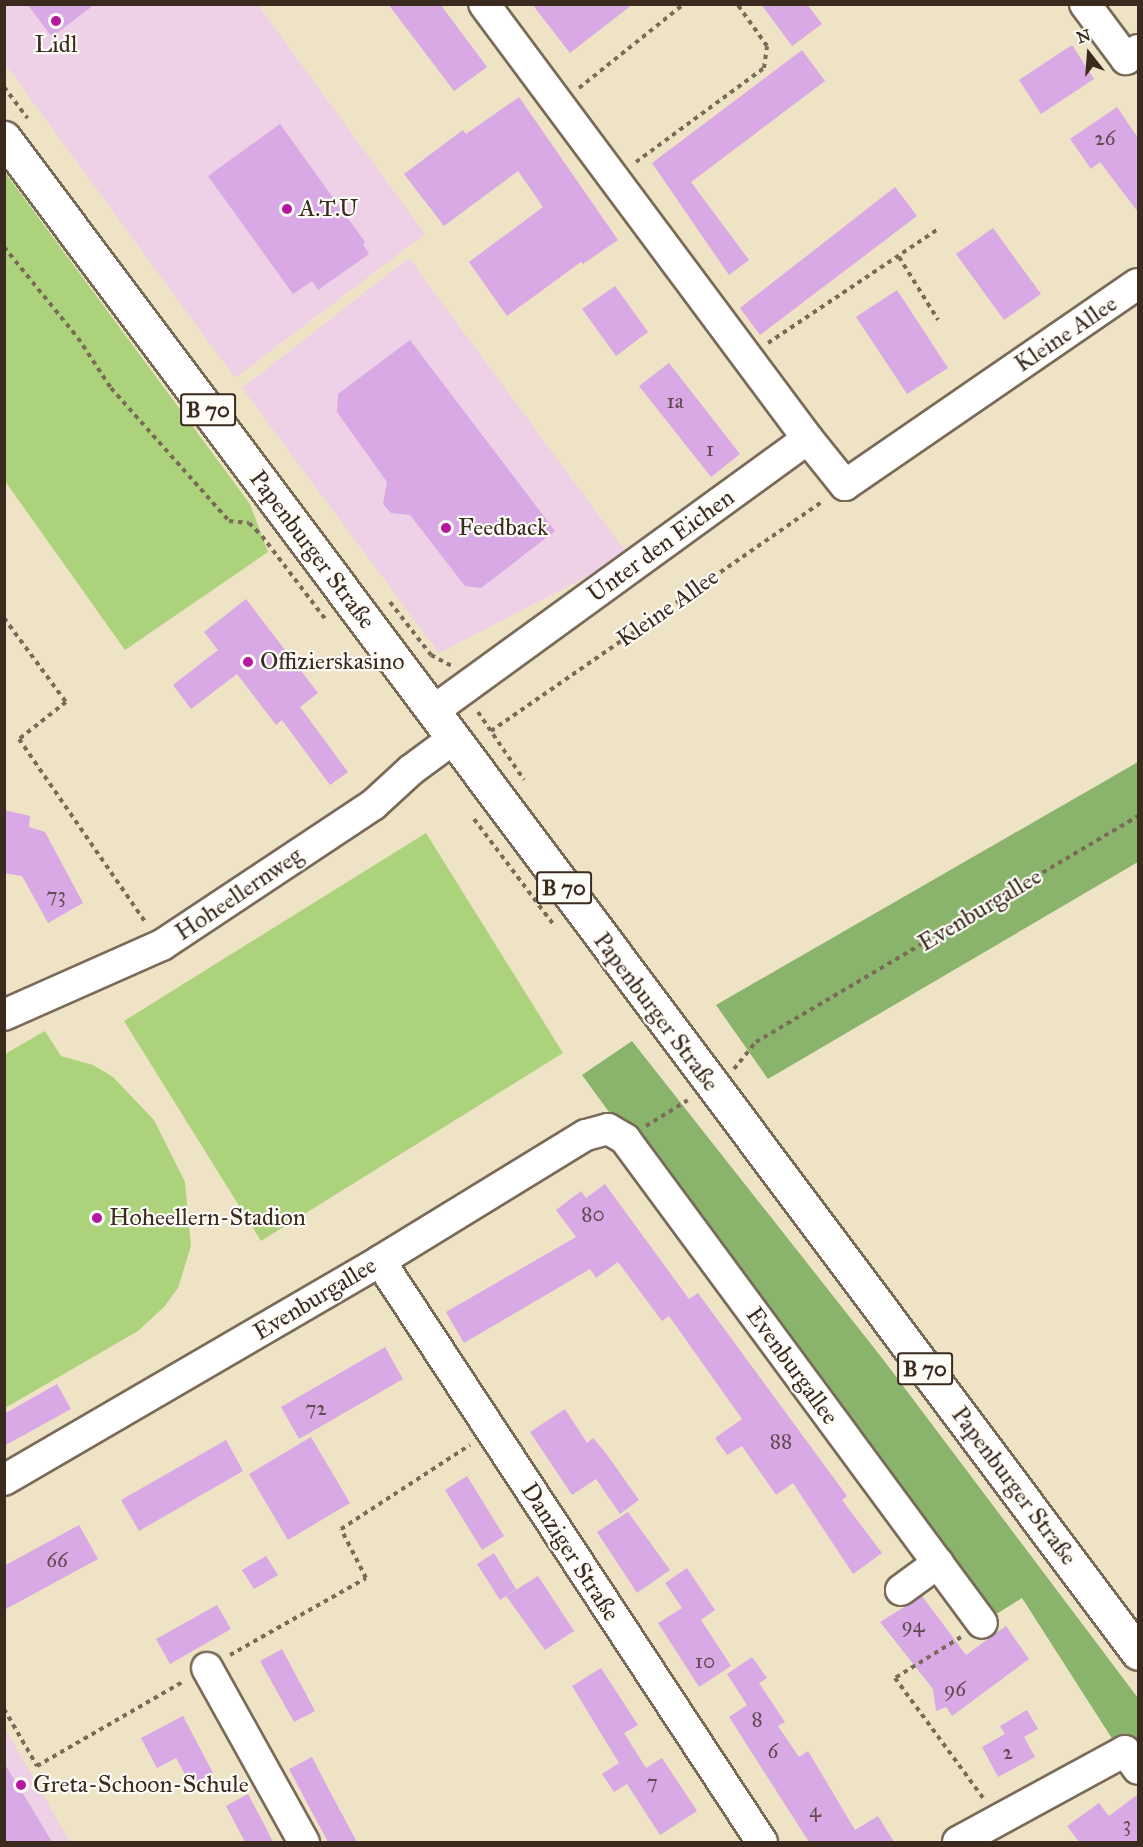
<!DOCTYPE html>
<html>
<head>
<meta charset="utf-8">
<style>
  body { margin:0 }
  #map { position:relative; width:1143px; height:1847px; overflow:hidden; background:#efe3c6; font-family:"IM FELL Great Primer",serif }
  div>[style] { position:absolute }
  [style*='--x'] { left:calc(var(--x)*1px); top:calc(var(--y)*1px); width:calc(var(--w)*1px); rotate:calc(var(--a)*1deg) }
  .built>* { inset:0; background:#eed0e7 }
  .green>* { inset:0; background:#add27c }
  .forest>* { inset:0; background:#8ab46c }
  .building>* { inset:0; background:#d8a9e4 }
  .path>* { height:4px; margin-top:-2px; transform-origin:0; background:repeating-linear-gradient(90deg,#7a6b59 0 4.5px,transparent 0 9px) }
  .roads { filter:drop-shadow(2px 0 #7a6b59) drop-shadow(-2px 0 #7a6b59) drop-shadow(0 2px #7a6b59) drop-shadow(0 -2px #7a6b59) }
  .minor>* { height:30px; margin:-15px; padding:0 15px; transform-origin:15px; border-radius:15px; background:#fff }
  .primary>* { height:33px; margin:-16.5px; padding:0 16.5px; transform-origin:16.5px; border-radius:16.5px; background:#fff }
  .dots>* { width:16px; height:16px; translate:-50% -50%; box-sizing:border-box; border:3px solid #fdfcf7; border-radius:50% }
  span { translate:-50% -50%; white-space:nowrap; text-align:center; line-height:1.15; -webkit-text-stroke:4.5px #fdfcf7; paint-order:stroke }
  .number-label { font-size:21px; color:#624a50 }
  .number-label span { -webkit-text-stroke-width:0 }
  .shield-label span { padding:2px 4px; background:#fdfcf7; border:2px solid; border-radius:4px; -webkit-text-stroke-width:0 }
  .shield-label { font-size:22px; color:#3b2a1e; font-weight:700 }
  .poi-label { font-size:24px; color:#3b2a1e }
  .left { translate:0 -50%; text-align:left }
  .street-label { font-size:24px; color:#3b2a1e }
  .frame { position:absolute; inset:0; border:6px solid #3b2a1e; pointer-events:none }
  .north { position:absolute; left:1059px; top:24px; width:60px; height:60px; -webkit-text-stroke:4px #fdfcf7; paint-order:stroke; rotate:343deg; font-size:16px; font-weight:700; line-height:24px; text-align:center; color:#3b2a1e }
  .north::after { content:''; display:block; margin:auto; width:21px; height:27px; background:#3b2a1e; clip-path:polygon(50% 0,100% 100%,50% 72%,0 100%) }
</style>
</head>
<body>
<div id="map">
  <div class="built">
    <i style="clip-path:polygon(4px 5px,258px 5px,425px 234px,235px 378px,5px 64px)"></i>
    <i style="clip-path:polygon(409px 258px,628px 555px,439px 653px,242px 388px)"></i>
    <i style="clip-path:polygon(5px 1728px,70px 1842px,5px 1842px)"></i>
  </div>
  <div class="green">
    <i style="clip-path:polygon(4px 171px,250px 504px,268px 552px,125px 650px,5px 481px)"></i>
    <i style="clip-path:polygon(426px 833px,563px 1053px,261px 1241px,124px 1021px)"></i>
    <i style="clip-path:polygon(45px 1031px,61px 1056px,93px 1065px,113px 1077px,154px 1120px,185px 1182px,191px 1246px,178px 1288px,164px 1307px,138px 1331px,5px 1408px,5px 1054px)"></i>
  </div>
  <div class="forest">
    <i style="clip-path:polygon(1138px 762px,1138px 862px,768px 1079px,716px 1005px)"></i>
    <i style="clip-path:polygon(632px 1041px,882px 1358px,1138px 1698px,1138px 1779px,1022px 1598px,982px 1623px,582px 1075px)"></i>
  </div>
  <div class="building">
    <i style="clip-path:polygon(27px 4px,95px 4px,52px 37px)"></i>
    <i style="clip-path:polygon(388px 4px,440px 4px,487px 67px,454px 91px)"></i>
    <i style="clip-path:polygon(532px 4px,633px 4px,570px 53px)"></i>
    <i style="clip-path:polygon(761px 4px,807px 4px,822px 24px,792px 46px)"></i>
    <i style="clip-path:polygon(1072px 45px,1094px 79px,1041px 114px,1019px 80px)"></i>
    <i style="clip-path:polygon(802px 50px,825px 81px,691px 182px,749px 260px,729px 275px,652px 163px)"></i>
    <i style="clip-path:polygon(519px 97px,618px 240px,583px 264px,581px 262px,507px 316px,469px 262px,543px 207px,518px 171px,444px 226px,404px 174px,463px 130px,466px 134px)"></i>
    <i style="clip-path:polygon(1117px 107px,1138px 138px,1138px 212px,1100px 162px,1091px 169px,1070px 139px)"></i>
    <i style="clip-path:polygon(280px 124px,365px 242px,363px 244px,369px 254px,318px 290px,312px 281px,293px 294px,208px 176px)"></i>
    <i style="clip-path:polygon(895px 187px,917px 216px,760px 335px,740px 308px)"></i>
    <i style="clip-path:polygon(993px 228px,1041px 294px,1004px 320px,956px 254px)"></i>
    <i style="clip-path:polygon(615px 286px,648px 332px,616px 356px,582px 309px)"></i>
    <i style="clip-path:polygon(897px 290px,948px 368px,907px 394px,856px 317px)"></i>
    <i style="clip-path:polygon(410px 340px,555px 531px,481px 588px,465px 586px,410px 515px,391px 513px,383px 504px,387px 482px,337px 412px,338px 394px)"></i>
    <i style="clip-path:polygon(669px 363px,740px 454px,711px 477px,639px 386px)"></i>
    <i style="clip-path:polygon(246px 599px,318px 693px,300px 707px,348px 772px,330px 785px,282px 720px,276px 725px,237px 674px,191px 709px,173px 685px,218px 650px,204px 632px)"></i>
    <i style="clip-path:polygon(4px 810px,30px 816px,29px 827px,45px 832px,83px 903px,48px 923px,22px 876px,4px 873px)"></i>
    <i style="clip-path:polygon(605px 1184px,689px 1299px,698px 1293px,847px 1496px,842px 1500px,882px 1553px,853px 1574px,793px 1483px,776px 1495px,742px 1446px,727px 1455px,715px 1438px,742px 1419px,669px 1316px,662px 1321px,618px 1262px,596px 1278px,590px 1269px,464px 1343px,446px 1312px,576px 1237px,556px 1210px,581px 1191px,586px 1198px)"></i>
    <i style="clip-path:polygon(385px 1347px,403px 1379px,299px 1439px,281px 1407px)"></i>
    <i style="clip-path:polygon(57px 1384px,71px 1409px,4px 1446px,4px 1414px)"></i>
    <i style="clip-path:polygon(565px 1409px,587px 1443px,593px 1438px,605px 1452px,639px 1500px,620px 1514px,596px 1479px,572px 1495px,530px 1432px)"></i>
    <i style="clip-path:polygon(311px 1437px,350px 1503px,288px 1540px,249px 1474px)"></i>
    <i style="clip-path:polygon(226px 1440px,243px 1471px,139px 1531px,121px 1500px)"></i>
    <i style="clip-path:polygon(467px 1476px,504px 1536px,482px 1550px,445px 1490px)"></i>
    <i style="clip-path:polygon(628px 1512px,670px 1570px,637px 1593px,597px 1532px)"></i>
    <i style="clip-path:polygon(79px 1525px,98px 1559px,4px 1610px,4px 1566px)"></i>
    <i style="clip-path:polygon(494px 1553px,516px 1589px,500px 1600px,477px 1564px)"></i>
    <i style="clip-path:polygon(266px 1556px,278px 1575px,254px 1589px,242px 1570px)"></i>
    <i style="clip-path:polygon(687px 1568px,715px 1610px,701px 1620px,731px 1666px,699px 1687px,658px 1623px,682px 1608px,665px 1583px)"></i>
    <i style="clip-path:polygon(538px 1576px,574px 1631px,545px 1650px,506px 1596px)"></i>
    <i style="clip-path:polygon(922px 1596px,966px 1655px,1006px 1626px,1029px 1659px,952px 1716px,946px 1707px,936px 1711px,933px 1689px,880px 1622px)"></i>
    <i style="clip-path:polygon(217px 1605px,231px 1629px,170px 1664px,156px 1639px)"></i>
    <i style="clip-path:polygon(282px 1649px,315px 1711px,294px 1722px,260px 1661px)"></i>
    <i style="clip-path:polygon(752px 1657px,767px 1678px,759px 1683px,785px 1722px,778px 1726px,799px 1757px,808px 1751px,855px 1830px,878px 1816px,894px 1842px,809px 1842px,729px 1717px,747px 1705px,727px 1674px)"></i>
    <i style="clip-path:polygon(601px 1668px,638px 1725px,624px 1733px,646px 1768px,662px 1758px,697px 1811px,660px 1835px,627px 1784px,614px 1792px,602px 1774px,619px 1763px,572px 1686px)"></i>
    <i style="clip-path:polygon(1027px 1710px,1038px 1729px,1024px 1737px,1035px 1757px,998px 1777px,982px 1747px,1005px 1734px,1000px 1726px)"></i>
    <i style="clip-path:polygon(183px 1716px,213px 1773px,191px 1785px,176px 1758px,157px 1768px,141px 1738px)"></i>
    <i style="clip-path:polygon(312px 1757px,328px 1788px,357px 1842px,328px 1842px,289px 1769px)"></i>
    <i style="clip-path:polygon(4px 1763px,30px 1805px,52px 1842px,4px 1842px)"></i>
    <i style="clip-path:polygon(248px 1794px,265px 1826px,273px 1842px,245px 1842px,226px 1806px)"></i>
    <i style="clip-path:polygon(1138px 1794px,1138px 1842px,1079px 1842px,1067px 1826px,1099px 1803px,1109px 1816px)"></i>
  </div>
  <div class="path">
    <i style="--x:4;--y:87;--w:39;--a:53"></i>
    <i style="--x:579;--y:88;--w:134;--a:-38.7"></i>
    <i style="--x:636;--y:162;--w:159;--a:-36.3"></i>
    <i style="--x:764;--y:68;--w:22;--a:-82"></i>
    <i style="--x:767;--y:46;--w:52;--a:-125.5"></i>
    <i style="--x:4;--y:247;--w:117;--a:50.9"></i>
    <i style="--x:78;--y:338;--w:60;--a:56.6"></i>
    <i style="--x:111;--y:388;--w:178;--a:48.4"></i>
    <i style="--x:229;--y:521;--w:20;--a:6"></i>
    <i style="--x:249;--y:523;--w:18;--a:45"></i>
    <i style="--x:262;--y:536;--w:106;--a:52.7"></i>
    <i style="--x:899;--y:257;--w:74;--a:58.2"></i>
    <i style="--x:768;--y:343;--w:205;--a:-33.8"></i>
    <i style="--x:390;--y:602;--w:67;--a:52.3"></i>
    <i style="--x:431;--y:655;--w:24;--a:28"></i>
    <i style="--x:4;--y:618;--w:104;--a:53.6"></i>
    <i style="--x:66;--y:702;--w:60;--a:141.8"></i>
    <i style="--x:19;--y:739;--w:224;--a:55.4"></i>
    <i style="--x:478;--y:712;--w:82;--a:55.9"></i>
    <i style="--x:491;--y:731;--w:404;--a:-34.7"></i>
    <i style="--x:474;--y:819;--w:133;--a:53"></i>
    <i style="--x:734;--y:1069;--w:35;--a:-51"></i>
    <i style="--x:756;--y:1042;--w:444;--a:-30.6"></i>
    <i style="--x:646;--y:1126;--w:49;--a:-31.8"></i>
    <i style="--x:961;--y:1637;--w:78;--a:148.2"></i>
    <i style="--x:895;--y:1678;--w:149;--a:53.7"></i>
    <i style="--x:230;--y:1655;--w:156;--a:-29.5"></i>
    <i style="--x:366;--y:1578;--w:55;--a:-117"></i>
    <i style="--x:341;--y:1529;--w:154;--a:-33.1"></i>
    <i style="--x:4;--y:1709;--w:66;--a:59.9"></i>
    <i style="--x:37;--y:1766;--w:170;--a:-30"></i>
  </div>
  <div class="roads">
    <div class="minor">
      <i style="--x:1085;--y:4;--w:69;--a:53.3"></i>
      <i style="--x:1126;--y:59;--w:15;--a:-37"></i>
      <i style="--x:808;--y:439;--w:59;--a:51.2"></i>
      <i style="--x:845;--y:485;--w:355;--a:-34.5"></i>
      <i style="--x:433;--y:711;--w:463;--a:-36"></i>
      <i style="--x:808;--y:439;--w:542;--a:-126.68"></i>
      <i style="--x:4;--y:1015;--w:173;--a:-23.9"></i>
      <i style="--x:162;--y:945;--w:253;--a:-33.6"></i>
      <i style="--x:373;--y:805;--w:52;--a:-42.6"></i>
      <i style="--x:411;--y:770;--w:52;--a:-36.4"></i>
      <i style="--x:380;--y:1261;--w:695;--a:56.68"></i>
      <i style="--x:4;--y:1480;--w:435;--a:-30.2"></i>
      <i style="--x:380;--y:1261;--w:241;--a:-31.5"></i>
      <i style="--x:586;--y:1135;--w:23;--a:-15"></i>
      <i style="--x:608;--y:1129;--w:20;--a:30"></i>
      <i style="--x:625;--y:1139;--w:601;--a:53.59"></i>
      <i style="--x:901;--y:1590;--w:46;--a:-36.1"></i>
      <i style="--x:207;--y:1668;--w:199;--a:60.9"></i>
      <i style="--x:958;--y:1842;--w:190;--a:-28.6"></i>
      <i style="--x:1125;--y:1751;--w:22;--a:54"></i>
    </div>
    <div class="primary">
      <i style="--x:4;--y:138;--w:1892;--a:53.18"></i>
    </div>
  </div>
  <div class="dots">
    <i style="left:56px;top:21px;background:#b5179e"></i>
    <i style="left:287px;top:209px;background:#b5179e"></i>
    <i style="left:446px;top:528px;background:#b5179e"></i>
    <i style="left:248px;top:662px;background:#b5179e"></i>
    <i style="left:97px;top:1218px;background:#b5179e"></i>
    <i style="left:21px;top:1785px;background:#b5179e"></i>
  </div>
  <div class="number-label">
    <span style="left:1105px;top:138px">26</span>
    <span style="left:675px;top:401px">1a</span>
    <span style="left:710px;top:449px">1</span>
    <span style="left:56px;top:895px">73</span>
    <span style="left:593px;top:1214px">80</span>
    <span style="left:316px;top:1408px">72</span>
    <span style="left:781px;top:1441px">88</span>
    <span style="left:57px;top:1560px">66</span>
    <span style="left:913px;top:1625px">94</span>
    <span style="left:705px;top:1661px">10</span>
    <span style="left:955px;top:1689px">96</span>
    <span style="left:757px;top:1719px">8</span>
    <span style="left:773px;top:1751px">6</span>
    <span style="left:1008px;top:1752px">2</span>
    <span style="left:652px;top:1782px">7</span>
    <span style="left:815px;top:1810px">4</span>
    <span style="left:1127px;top:1824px">3</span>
  </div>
  <div class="shield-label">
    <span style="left:208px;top:410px">B 70</span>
    <span style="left:564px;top:888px">B 70</span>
    <span style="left:925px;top:1369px">B 70</span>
  </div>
  <div class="poi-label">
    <span style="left:56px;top:45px">Lidl</span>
    <span class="left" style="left:299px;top:209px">A.T.U</span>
    <span class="left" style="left:458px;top:528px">Feedback</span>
    <span class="left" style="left:260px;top:662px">Offizierskasino</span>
    <span class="left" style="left:109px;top:1218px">Hoheellern-Stadion</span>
    <span class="left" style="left:33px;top:1785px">Greta-Schoon-Schule</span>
  </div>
  <div class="street-label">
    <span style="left:1066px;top:334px;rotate:-34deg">Kleine Allee</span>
    <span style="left:661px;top:546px;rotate:-36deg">Unter den Eichen</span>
    <span style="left:312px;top:550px;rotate:53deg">Papenburger Straße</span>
    <span style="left:668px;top:608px;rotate:-35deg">Kleine Allee</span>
    <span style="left:239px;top:894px;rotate:-34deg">Hoheellernweg</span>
    <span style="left:980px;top:910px;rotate:-31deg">Evenburgallee</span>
    <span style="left:656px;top:1012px;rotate:53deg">Papenburger Straße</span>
    <span style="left:315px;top:1299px;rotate:-31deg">Evenburgallee</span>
    <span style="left:792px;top:1366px;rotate:54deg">Evenburgallee</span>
    <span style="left:1014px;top:1486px;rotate:53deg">Papenburger Straße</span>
    <span style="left:570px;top:1552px;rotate:57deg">Danziger Straße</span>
  </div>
  <div class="frame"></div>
  <div class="north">N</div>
</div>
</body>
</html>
